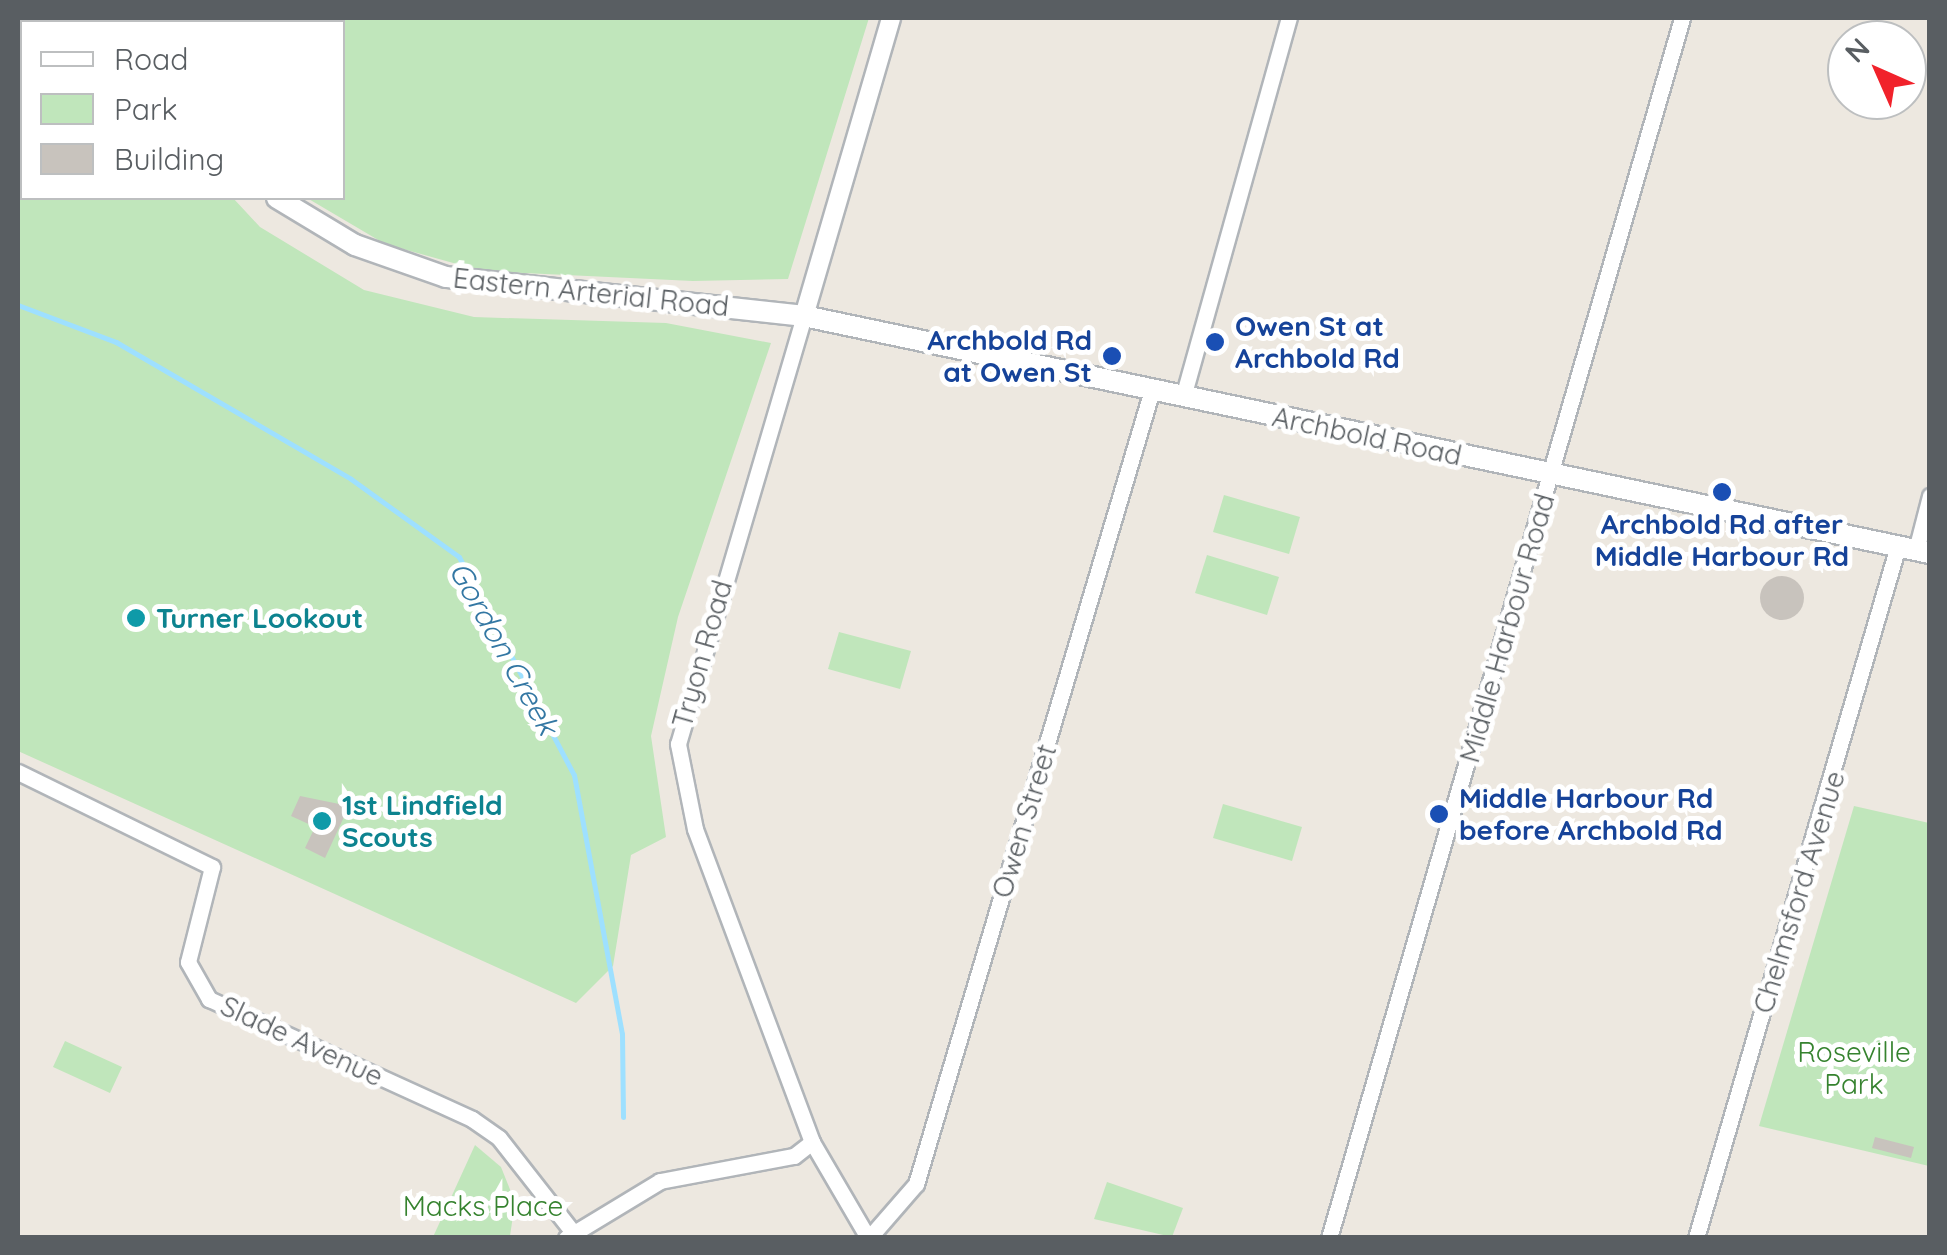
<!DOCTYPE html>
<html>
<head>
<meta charset="utf-8">
<style>
  body { margin:0 }
  #map { position:relative; width:1947px; height:1255px; overflow:hidden; background:#ede8e0; font-family:Quicksand,sans-serif }
  div>[style] { position:absolute }
  [style*='--x'] { left:calc(var(--x)*1px); top:calc(var(--y)*1px); width:calc(var(--w)*1px); rotate:calc(var(--a)*1deg) }
  .green>* { inset:0; background:#c0e6bb }
  .stream>* { height:5px; margin:-2.5px; padding:0 2.5px; transform-origin:2.5px; border-radius:2.5px; background:#9ee0ff }
  .building>* { inset:0; background:#c8c3bd }
  .round { border-radius:50% }
  .roads { filter:drop-shadow(2px 0 #b1b5b9) drop-shadow(-2px 0 #b1b5b9) drop-shadow(0 2px #b1b5b9) drop-shadow(0 -2px #b1b5b9) }
  .minor>* { height:15px; margin:-7.5px; padding:0 7.5px; transform-origin:7.5px; border-radius:7.5px; background:#fff }
  .tertiary>* { height:18px; margin:-9px; padding:0 9px; transform-origin:9px; border-radius:9px; background:#fff }
  .secondary>* { height:20px; margin:-10px; padding:0 10px; transform-origin:10px; border-radius:10px; background:#fff }
  .dots>* { width:28px; height:28px; translate:-50% -50%; box-sizing:border-box; border:5px solid #fff; border-radius:50% }
  span { translate:-50% -50%; white-space:nowrap; text-align:center; line-height:1.15; -webkit-text-stroke:10px #fff; paint-order:stroke }
  .street-label { font-size:28px; color:#595e62 }
  .transit-label { font-size:28px; color:#164399; font-weight:700 }
  .left { translate:0 -50%; text-align:left }
  .right { translate:-100% -50%; text-align:right }
  .culture-label { font-size:28px; color:#0d838f; font-weight:700 }
  .park-label { font-size:28px; color:#36832f }
  .water-label { font-size:30px; color:#3377a3; font-style:italic }
  .frame { position:absolute; inset:0; border:20px solid #595e62; pointer-events:none }
  .legend { position:absolute; left:20px; top:20px; width:325px; height:180px; box-sizing:border-box; background:#fff; border:2px solid #bdbfc0; margin:0; padding:12px 18px; list-style:none; font-size:30px; color:#595e62 }
  .legend li { display:flex; align-items:center; gap:20px; height:50px }
  .legend b { width:50px; border:2px solid #bdbfc0 }
  .north { position:absolute; left:1827px; top:20px; width:100px; height:100px; box-sizing:border-box; background:#fff; border:2px solid #bdbfc0; border-radius:50%; rotate:315deg; font-size:28px; font-weight:700; line-height:40px; text-align:center; color:#595e62 }
  .north::after { content:''; display:block; margin:auto; width:35px; height:45px; background:#f1222b; clip-path:polygon(50% 0,100% 100%,50% 72%,0 100%) }
</style>
</head>
<body>
<div id="map">
  <div class="green">
    <i style="clip-path:polygon(18px 18px,67px 22px,22px 22px,22px 198px,233px 198px,260px 227px,364px 290px,474px 317px,666px 323px,771px 343px,678px 617px,651px 736px,666px 837px,631px 855px,613px 966px,576px 1003px,18px 751px)"></i>
    <i style="clip-path:polygon(131px 18px,869px 18px,788px 279px,693px 281px,482px 271px,385px 244px,307px 198px,342px 198px,342px 22px)"></i>
    <i style="clip-path:polygon(1224px 495px,1300px 517px,1289px 554px,1213px 532px)"></i>
    <i style="clip-path:polygon(1207px 555px,1279px 577px,1267px 615px,1195px 593px)"></i>
    <i style="clip-path:polygon(839px 632px,911px 651px,900px 689px,828px 669px)"></i>
    <i style="clip-path:polygon(1223px 804px,1302px 827px,1292px 861px,1213px 838px)"></i>
    <i style="clip-path:polygon(1854px 806px,1929px 823px,1929px 1166px,1759px 1126px)"></i>
    <i style="clip-path:polygon(65px 1041px,122px 1067px,110px 1093px,53px 1067px)"></i>
    <i style="clip-path:polygon(475px 1145px,501px 1167px,515px 1202px,510px 1236px,433px 1237px)"></i>
    <i style="clip-path:polygon(1107px 1182px,1183px 1208px,1172px 1237px,1094px 1219px)"></i>
  </div>
  <div class="stream">
    <i style="--x:18;--y:305;--w:105;--a:20.7"></i>
    <i style="--x:116;--y:342;--w:272;--a:30.2"></i>
    <i style="--x:351;--y:479;--w:133;--a:35.8"></i>
    <i style="--x:459;--y:557;--w:246;--a:62.2"></i>
    <i style="--x:574;--y:775;--w:263;--a:79.5"></i>
    <i style="--x:622;--y:1034;--w:83;--a:89.3"></i>
  </div>
  <div class="building">
    <i class="round" style="left:1760px;top:576px;width:44px;height:44px"></i>
    <i style="clip-path:polygon(300px 796px,349px 806px,325px 858px,305px 848px,315px 827px,291px 816px)"></i>
    <i style="clip-path:polygon(1875px 1137px,1914px 1147px,1911px 1158px,1872px 1148px)"></i>
  </div>
  <div class="roads">
    <div class="minor">
      <i style="--x:1183;--y:397;--w:394;--a:-74.4"></i>
      <i style="--x:1916;--y:550;--w:56;--a:-75.5"></i>
      <i style="--x:18;--y:772;--w:216;--a:26.1"></i>
      <i style="--x:212;--y:867;--w:98;--a:104.2"></i>
      <i style="--x:188;--y:962;--w:43;--a:60.4"></i>
      <i style="--x:209;--y:999;--w:289;--a:24.5"></i>
      <i style="--x:472;--y:1119;--w:33;--a:35"></i>
      <i style="--x:499;--y:1138;--w:118;--a:51.9"></i>
      <i style="--x:812;--y:1142;--w:111;--a:59.7"></i>
      <i style="--x:566;--y:1238;--w:110;--a:-31.2"></i>
      <i style="--x:660;--y:1181;--w:136;--a:-10.6"></i>
      <i style="--x:794;--y:1156;--w:23;--a:-38"></i>
      <i style="--x:812;--y:1142;--w:334;--a:-110.5"></i>
      <i style="--x:695;--y:829;--w:87;--a:-101.3"></i>
      <i style="--x:678;--y:744;--w:446;--a:-73.6"></i>
      <i style="--x:869;--y:1238;--w:72;--a:-49"></i>
      <i style="--x:916;--y:1184;--w:828;--a:-73.45"></i>
      <i style="--x:1329;--y:1238;--w:1270;--a:-73.86"></i>
      <i style="--x:1696;--y:1238;--w:721;--a:-73.73"></i>
    </div>
    <div class="tertiary">
      <i style="--x:804;--y:316;--w:310;--a:-73.7"></i>
    </div>
    <div class="secondary">
      <i style="--x:96;--y:18;--w:6;--a:39"></i>
      <i style="--x:277;--y:198;--w:91;--a:31.1"></i>
      <i style="--x:355;--y:245;--w:96;--a:19.4"></i>
      <i style="--x:446;--y:277;--w:360;--a:6.2"></i>
      <i style="--x:804;--y:316;--w:1151;--a:11.89"></i>
    </div>
  </div>
  <div class="dots">
    <i style="left:1215px;top:342px;background:#1a4fb4"></i>
    <i style="left:1112px;top:356px;background:#1a4fb4"></i>
    <i style="left:1722px;top:492px;background:#1a4fb4"></i>
    <i style="left:136px;top:618px;background:#0f9aa8"></i>
    <i style="left:1439px;top:814px;background:#1a4fb4"></i>
    <i style="left:322px;top:821px;background:#0f9aa8"></i>
  </div>
  <div class="street-label">
    <span style="left:591px;top:292px;rotate:6deg">Eastern Arterial Road</span>
    <span style="left:1367px;top:436px;rotate:12deg">Archbold Road</span>
    <span style="left:1507px;top:628px;rotate:-74deg">Middle Harbour Road</span>
    <span style="left:702px;top:654px;rotate:-74deg">Tryon Road</span>
    <span style="left:1024px;top:821px;rotate:-73deg">Owen Street</span>
    <span style="left:1799px;top:892px;rotate:-73deg">Chelmsford Avenue</span>
    <span style="left:302px;top:1041px;rotate:25deg">Slade Avenue</span>
  </div>
  <div class="transit-label">
    <span class="left" style="left:1235px;top:342px">Owen St at<br>Archbold Rd</span>
    <span class="right" style="left:1092px;top:356px">Archbold Rd<br>at Owen St</span>
    <span style="left:1722px;top:540px">Archbold Rd after<br>Middle Harbour Rd</span>
    <span class="left" style="left:1459px;top:814px">Middle Harbour Rd<br>before Archbold Rd</span>
  </div>
  <div class="culture-label">
    <span class="left" style="left:156px;top:618px">Turner Lookout</span>
    <span class="left" style="left:342px;top:821px">1st Lindfield<br>Scouts</span>
  </div>
  <div class="park-label">
    <span style="left:1854px;top:1068px">Roseville<br>Park</span>
    <span style="left:483px;top:1206px">Macks Place</span>
  </div>
  <div class="water-label">
    <span style="left:504px;top:648px;rotate:61deg">Gordon Creek</span>
  </div>
  <div class="frame"></div>
  <ul class="legend">
  <li><b style="height:12px;background:#fff"></b>Road</li>
  <li><b style="height:28px;background:#c0e6bb"></b>Park</li>
  <li><b style="height:28px;background:#c8c3bd"></b>Building</li>
  </ul>
  <div class="north">N</div>
</div>
</body>
</html>
